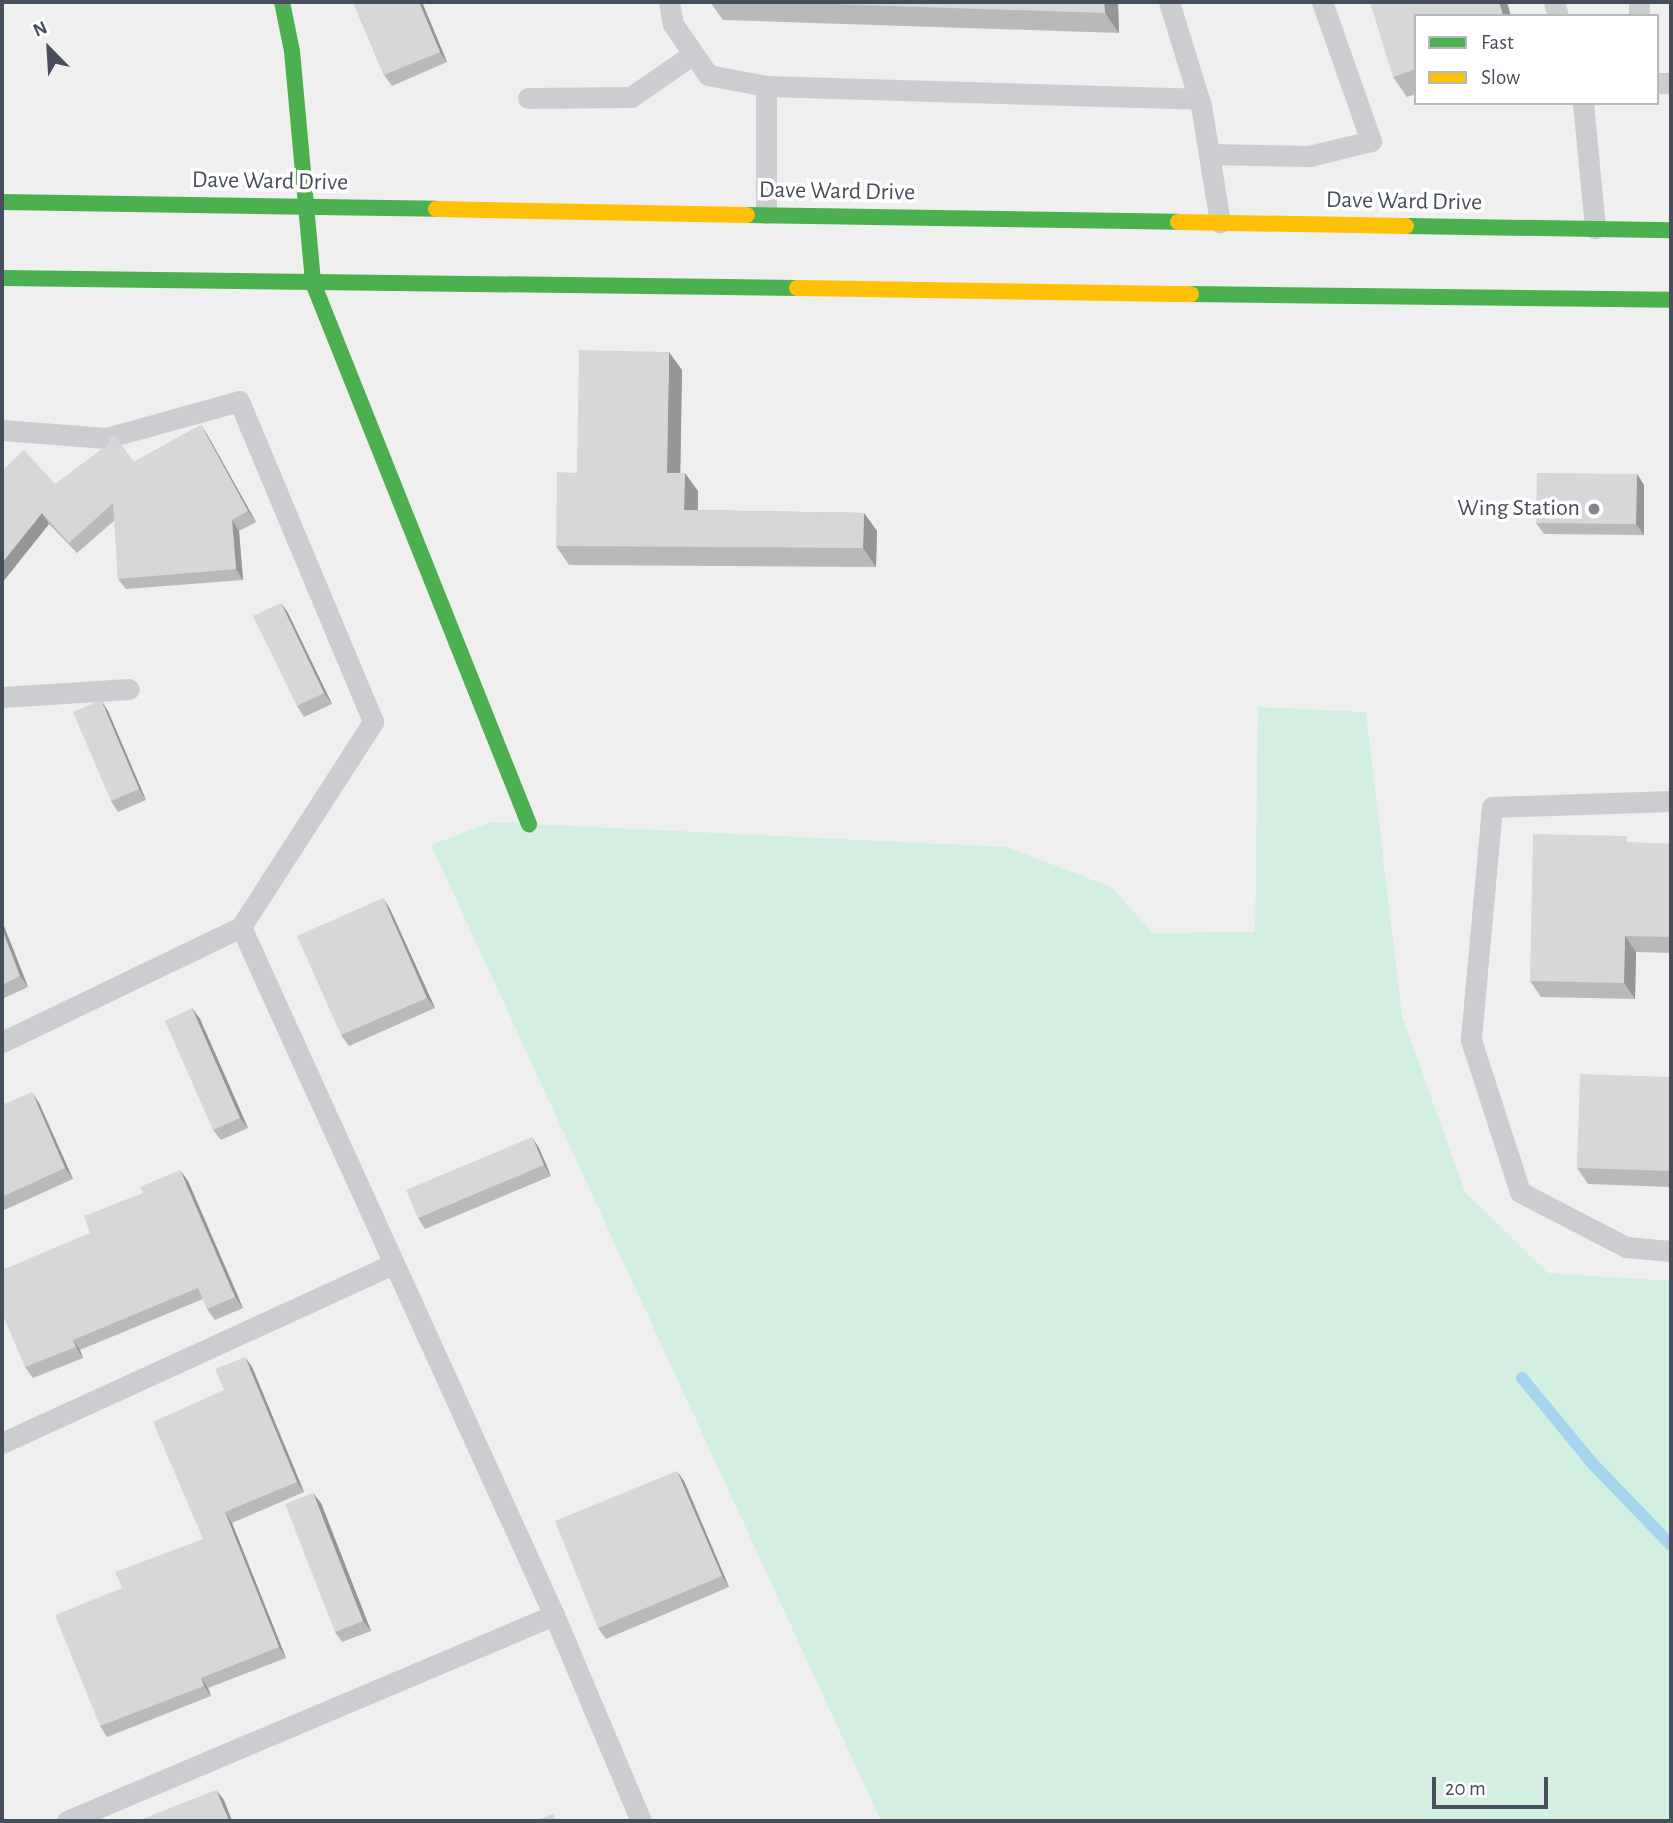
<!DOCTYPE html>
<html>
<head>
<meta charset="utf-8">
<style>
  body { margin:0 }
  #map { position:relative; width:1673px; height:1823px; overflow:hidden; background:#f0efef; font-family:"Alegreya Sans",sans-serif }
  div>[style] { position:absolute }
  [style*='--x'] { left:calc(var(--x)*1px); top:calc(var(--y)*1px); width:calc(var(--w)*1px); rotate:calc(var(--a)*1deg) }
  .green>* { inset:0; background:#d3efe2 }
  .stream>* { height:12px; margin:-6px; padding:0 6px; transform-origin:6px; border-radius:6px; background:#a7d4ed }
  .lane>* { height:21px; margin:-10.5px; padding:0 10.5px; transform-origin:10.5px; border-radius:10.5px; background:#cbcdd0 }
  .fast>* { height:16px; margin:-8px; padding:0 8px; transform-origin:8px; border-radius:8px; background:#4caf50 }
  .slow>* { height:16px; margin:-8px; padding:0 8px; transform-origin:8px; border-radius:8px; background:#ffc107 }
  .wall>* { inset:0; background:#b9b9bb }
  .shaded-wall>* { inset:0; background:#969698 }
  .building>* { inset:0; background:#d7d7d9 }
  .dots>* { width:19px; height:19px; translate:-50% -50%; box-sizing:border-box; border:4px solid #fff; border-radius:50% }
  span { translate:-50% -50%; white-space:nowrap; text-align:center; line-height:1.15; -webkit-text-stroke:7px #fff; paint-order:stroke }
  .street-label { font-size:24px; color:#464e5b }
  .poi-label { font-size:24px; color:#464e5b }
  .right { translate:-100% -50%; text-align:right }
  .frame { position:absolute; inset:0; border:4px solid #464e5b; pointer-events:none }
  .legend { position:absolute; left:1414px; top:14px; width:245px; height:91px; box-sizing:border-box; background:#fff; border:2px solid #b5b8bd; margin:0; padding:9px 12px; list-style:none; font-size:21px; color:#464e5b }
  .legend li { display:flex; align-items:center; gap:14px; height:35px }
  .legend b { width:35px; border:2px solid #b5b8bd }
  .north { position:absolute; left:14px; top:14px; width:70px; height:70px; -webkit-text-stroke:5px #fff; paint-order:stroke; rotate:336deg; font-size:19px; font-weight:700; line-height:28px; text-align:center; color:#464e5b }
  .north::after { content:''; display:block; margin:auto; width:24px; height:32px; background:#464e5b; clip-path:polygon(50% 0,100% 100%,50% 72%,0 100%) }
  .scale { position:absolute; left:1432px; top:1777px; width:116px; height:32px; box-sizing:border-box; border:4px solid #464e5b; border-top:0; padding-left:9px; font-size:21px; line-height:24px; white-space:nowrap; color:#464e5b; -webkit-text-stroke:5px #fff; paint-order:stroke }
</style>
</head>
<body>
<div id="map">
  <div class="green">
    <i style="clip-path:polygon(1258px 707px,1366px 712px,1402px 1016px,1465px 1192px,1548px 1273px,1671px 1281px,1671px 1821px,881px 1821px,431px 845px,491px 822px,1006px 847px,1111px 887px,1153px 933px,1255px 932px)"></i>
  </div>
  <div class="stream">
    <i style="--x:1522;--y:1378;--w:112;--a:50.5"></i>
    <i style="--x:1593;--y:1464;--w:112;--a:46.1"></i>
  </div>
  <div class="lane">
    <i style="--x:669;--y:2;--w:22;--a:80"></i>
    <i style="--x:673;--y:24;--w:62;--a:55.5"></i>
    <i style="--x:708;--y:75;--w:59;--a:10.7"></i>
    <i style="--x:1169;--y:2;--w:109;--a:72.9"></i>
    <i style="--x:1201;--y:106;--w:118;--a:80.7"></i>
    <i style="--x:1554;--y:2;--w:15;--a:74"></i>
    <i style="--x:1639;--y:2;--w:14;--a:90"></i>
    <i style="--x:1657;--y:83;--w:14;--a:0"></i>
    <i style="--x:528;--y:98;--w:103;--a:-0.6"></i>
    <i style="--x:631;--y:97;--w:75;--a:-34.7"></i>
    <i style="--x:1583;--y:103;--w:126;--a:84.5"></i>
    <i style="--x:1209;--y:154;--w:100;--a:1.1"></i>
    <i style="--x:1309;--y:156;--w:64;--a:-13.6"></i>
    <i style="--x:1371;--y:141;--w:147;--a:-109.4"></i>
    <i style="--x:766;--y:213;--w:127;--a:-90"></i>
    <i style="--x:766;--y:86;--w:433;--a:1.7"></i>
    <i style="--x:2;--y:430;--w:104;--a:4.4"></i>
    <i style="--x:106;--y:438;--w:138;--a:-15.5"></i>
    <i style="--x:239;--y:401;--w:348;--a:67.3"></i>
    <i style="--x:373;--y:722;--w:244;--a:122.8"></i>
    <i style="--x:241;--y:927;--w:265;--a:154.3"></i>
    <i style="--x:2;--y:697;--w:127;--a:-3.6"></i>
    <i style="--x:1671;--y:801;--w:179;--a:178.1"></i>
    <i style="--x:1492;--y:807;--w:234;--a:95.2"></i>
    <i style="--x:1471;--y:1040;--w:160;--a:72.1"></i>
    <i style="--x:1520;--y:1192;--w:119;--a:27.4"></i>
    <i style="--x:1626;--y:1247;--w:45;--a:5.1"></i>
    <i style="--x:241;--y:927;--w:756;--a:65.54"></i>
    <i style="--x:554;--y:1615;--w:224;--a:67.1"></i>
    <i style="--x:2;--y:1443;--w:430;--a:-24.6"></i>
    <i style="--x:67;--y:1821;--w:529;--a:-22.93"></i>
  </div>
  <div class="fast">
    <i style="--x:282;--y:2;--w:50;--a:78.5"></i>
    <i style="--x:292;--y:51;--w:233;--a:84.8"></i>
    <i style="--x:313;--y:283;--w:583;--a:68.24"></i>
    <i style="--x:2;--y:202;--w:434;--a:0.9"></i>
    <i style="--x:747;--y:215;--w:431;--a:0.9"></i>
    <i style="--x:1406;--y:226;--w:265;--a:0.9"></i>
    <i style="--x:2;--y:278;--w:795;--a:0.72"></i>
    <i style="--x:1191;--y:294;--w:480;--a:0.7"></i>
  </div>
  <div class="slow">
    <i style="--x:436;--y:209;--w:311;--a:1.1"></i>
    <i style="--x:1178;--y:222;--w:228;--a:1"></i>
    <i style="--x:797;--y:288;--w:394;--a:0.9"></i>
  </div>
  <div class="wall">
    <i style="clip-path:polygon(353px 2px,422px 2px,447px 62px,392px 86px,384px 75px)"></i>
    <i style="clip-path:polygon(710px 2px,1118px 2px,1119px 33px,723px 20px)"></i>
    <i style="clip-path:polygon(1416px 16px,1416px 94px,1407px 97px,1393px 77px)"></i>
    <i style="clip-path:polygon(682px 370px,680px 473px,698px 491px,698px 510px,864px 513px,877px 531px,876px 567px,569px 565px,556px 546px,577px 473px)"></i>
    <i style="clip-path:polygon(201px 425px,208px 436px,256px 522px,239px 531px,243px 580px,126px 589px,118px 579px,115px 520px,77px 553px,49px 524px,2px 583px,2px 471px,55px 484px,134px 462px)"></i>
    <i style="clip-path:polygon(1637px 474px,1644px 485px,1644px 535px,1544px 534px,1536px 523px)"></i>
    <i style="clip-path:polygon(281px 603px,288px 613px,332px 704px,304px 717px,297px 706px)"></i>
    <i style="clip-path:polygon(108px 711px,146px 800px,118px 812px,111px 801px)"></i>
    <i style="clip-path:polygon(1632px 843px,1671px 844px,1671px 953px,1636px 952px,1635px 999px,1541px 997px,1530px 981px)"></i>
    <i style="clip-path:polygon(390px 909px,435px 1008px,349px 1046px,341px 1035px)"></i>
    <i style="clip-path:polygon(2px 921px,28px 987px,2px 999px)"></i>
    <i style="clip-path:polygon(192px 1008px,200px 1019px,248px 1128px,221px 1140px,213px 1130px)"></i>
    <i style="clip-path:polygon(1671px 1077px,1671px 1187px,1588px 1184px,1577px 1168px)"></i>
    <i style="clip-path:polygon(39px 1103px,73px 1179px,2px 1211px,2px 1105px)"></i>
    <i style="clip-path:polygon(539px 1148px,551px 1176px,425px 1229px,418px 1218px)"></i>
    <i style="clip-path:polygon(188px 1181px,243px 1308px,215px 1320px,207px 1309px,203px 1299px,80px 1350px,83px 1358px,33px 1378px,25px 1367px,90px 1233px)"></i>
    <i style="clip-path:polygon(252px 1367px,304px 1492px,232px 1523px,286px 1658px,208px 1688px,211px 1696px,107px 1737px,100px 1726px,122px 1588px,203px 1539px,224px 1390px)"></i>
    <i style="clip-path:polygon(684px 1481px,729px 1587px,606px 1639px,598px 1628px)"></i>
    <i style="clip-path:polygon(321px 1503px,371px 1631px,342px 1642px,335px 1632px)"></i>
  </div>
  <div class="shaded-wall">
    <i style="clip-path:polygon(419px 2px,422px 2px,447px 62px,440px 52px)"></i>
    <i style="clip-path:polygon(1104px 2px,1118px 2px,1119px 33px,1105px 13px)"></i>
    <i style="clip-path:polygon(1499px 2px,1507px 2px,1511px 16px,1503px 16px)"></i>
    <i style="clip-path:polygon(669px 352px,682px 370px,680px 491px,667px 473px)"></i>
    <i style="clip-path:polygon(201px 425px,208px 436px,256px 522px,248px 511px)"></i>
    <i style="clip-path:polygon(685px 473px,698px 491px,697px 529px,684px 510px)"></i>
    <i style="clip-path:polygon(1637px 474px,1644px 485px,1644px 535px,1636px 524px)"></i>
    <i style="clip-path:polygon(42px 513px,49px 524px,2px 583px,2px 563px)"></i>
    <i style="clip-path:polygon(864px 513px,877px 531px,876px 567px,863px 548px)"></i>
    <i style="clip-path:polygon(232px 520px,239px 531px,243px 580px,236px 569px)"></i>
    <i style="clip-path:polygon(281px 603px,288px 613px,332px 704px,324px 693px)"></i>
    <i style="clip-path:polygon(101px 700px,108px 711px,146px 800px,139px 789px)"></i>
    <i style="clip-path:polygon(383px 898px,390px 909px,435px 1008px,427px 998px)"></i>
    <i style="clip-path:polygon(2px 921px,28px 987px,20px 976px,2px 929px)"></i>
    <i style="clip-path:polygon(1625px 936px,1636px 952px,1635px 999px,1624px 983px)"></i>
    <i style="clip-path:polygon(192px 1008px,200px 1019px,248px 1128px,240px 1118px)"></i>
    <i style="clip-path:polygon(32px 1092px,39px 1103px,73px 1179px,65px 1168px)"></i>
    <i style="clip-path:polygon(532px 1137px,539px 1148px,551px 1176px,544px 1165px)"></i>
    <i style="clip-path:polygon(180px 1170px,188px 1181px,243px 1308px,235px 1297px)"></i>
    <i style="clip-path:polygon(73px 1340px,80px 1350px,83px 1358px,76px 1347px)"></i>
    <i style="clip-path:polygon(245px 1357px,252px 1367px,304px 1492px,297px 1482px)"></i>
    <i style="clip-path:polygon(677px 1471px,684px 1481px,729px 1587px,722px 1576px)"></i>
    <i style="clip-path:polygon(313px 1493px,321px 1503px,371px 1631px,363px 1621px)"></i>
    <i style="clip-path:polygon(225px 1512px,232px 1523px,286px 1658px,279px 1647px)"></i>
    <i style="clip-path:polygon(201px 1678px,208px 1688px,211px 1696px,204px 1686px)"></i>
    <i style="clip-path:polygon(216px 1790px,224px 1800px,232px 1821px,229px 1821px)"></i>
  </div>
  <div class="building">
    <i style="clip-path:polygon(353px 2px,419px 2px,440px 52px,384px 75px)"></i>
    <i style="clip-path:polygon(772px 2px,1104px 2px,1105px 13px)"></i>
    <i style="clip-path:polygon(1370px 2px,1499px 2px,1503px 16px,1416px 16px,1416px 69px,1393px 77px)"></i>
    <i style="clip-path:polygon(579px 350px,669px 352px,667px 473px,685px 473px,684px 510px,864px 513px,863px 548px,556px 546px,557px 472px,577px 473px)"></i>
    <i style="clip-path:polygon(201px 425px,248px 511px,232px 520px,236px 569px,118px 579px,113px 503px,69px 543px,42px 513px,2px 563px,2px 471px,24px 450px,55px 484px,110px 443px,109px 438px,115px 436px,134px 462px)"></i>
    <i style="clip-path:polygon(1537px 473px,1637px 474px,1636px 524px,1536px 523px)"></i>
    <i style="clip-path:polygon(281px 603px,324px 693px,297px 706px,253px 616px)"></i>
    <i style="clip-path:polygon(101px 700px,139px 789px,111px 801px,73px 712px)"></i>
    <i style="clip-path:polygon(1533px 834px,1627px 836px,1627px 842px,1671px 844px,1671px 937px,1625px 936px,1624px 983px,1530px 981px)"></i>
    <i style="clip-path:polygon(383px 898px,427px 998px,341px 1035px,297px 936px)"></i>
    <i style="clip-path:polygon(2px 929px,20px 976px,2px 985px)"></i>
    <i style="clip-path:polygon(192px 1008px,240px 1118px,213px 1130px,165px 1021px)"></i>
    <i style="clip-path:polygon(1580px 1074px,1671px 1077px,1671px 1171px,1577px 1168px)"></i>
    <i style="clip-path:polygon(32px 1092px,65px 1168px,2px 1197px,2px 1105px)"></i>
    <i style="clip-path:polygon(532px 1137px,544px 1165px,418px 1218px,406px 1190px)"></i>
    <i style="clip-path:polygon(180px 1170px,235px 1297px,207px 1309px,198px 1288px,73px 1340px,76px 1347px,25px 1367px,2px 1313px,2px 1270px,90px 1233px,84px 1216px,143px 1193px,140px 1187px)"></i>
    <i style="clip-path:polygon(245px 1357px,297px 1482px,225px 1512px,279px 1647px,201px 1678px,204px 1686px,100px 1726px,55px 1615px,122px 1588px,115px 1572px,203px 1539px,153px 1422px,224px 1390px,215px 1369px)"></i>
    <i style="clip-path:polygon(677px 1471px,722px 1576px,598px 1628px,555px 1521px)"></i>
    <i style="clip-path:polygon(313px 1493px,363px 1621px,335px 1632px,285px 1504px)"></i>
    <i style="clip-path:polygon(216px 1790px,229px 1821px,137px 1821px)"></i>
    <i style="clip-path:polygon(553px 1814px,556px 1821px,536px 1821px)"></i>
  </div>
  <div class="dots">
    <i style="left:1594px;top:509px;background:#82868f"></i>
  </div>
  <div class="street-label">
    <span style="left:270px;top:182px;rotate:1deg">Dave Ward Drive</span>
    <span style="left:837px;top:192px;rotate:1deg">Dave Ward Drive</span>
    <span style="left:1404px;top:202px;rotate:1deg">Dave Ward Drive</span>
  </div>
  <div class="poi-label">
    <span class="right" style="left:1580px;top:509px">Wing Station</span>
  </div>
  <div class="frame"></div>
  <ul class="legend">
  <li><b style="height:9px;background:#4caf50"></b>Fast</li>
  <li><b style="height:9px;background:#ffc107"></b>Slow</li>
  </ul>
  <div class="north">N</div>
  <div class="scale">20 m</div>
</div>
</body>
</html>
